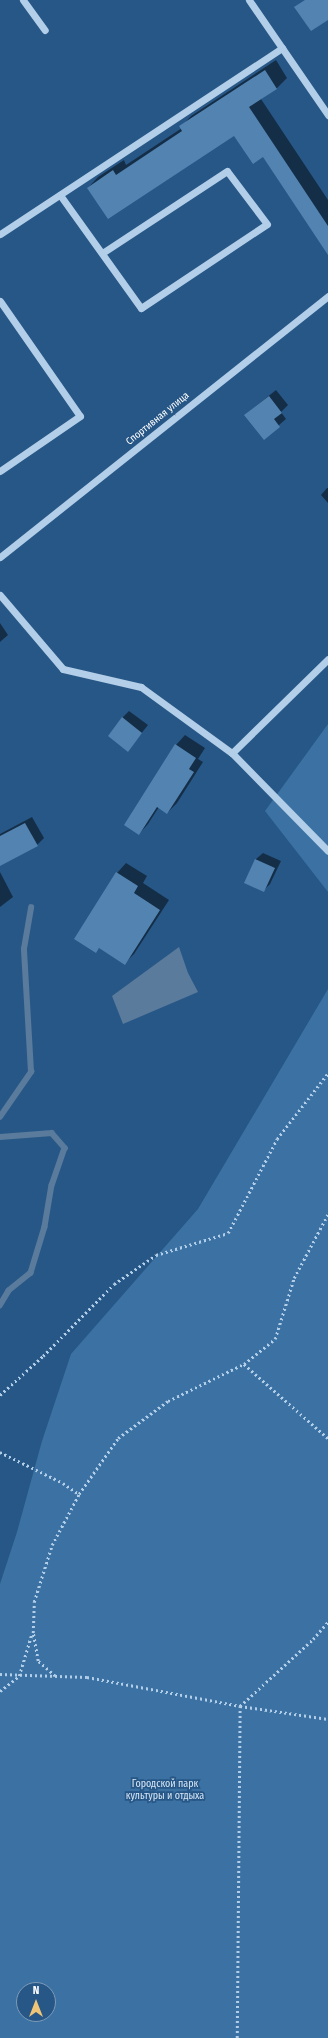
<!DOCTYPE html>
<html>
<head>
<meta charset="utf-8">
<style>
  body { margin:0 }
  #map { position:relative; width:328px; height:2038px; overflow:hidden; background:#275787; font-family:"Fira Sans Condensed",sans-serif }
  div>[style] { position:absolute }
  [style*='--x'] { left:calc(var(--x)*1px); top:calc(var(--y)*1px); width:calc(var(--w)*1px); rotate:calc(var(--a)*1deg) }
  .green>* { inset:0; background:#3b72a3 }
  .water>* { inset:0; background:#5a7b9c }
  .shadow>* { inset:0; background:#0007 }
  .stream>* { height:5.5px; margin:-2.75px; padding:0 2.75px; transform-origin:2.75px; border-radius:2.75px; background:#5a7b9c }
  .building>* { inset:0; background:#5383b0 }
  .path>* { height:2.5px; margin-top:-1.25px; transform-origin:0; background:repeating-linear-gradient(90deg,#b2cee8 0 2px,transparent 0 5px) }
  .minor>* { height:7px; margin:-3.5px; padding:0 3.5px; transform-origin:3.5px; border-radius:3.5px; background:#b2cee8 }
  span { translate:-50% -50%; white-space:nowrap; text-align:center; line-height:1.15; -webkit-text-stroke:3.5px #275787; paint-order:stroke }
  .street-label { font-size:10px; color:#fff }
  .park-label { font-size:10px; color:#d6e7f7 }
  .north { position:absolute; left:16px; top:1982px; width:40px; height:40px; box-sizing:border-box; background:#275787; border:1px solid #7d9ab7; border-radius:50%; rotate:0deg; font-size:11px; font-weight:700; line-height:16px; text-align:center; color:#fff }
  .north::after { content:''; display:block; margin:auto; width:14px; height:18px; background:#f1c577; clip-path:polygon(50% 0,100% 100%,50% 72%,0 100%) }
</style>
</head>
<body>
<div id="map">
  <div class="green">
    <i style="clip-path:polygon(328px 724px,328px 892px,265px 811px)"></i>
    <i style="clip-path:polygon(evenodd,328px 989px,328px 2038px,0 2038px,0 1584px,17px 1532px,42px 1441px,71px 1354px,198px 1209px,328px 989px,24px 1990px,48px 1990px,48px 2014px,24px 2014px,24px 1990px)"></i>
  </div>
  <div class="water">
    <i style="clip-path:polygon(179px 947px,188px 973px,198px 992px,123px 1024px,112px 996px)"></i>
  </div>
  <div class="shadow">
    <i style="clip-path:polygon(276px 60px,287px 78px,277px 88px,261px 99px,328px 200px,328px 253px,264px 156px,235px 134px,88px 188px,98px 177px,124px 160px,126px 165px,182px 128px,181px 127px,191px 116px)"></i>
    <i style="clip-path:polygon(276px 390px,288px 405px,281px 412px,286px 419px,264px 438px,245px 415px)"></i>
    <i style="clip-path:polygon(327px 488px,328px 488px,328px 503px,321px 495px)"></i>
    <i style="clip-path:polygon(0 623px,8px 635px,0 642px)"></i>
    <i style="clip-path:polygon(129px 711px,148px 725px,128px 750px,122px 718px)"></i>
    <i style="clip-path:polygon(185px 735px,205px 748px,198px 759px,203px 762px,177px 803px,167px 813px,159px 807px,148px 824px,139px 834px,176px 745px)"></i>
    <i style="clip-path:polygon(32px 817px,44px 838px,37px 845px,0 856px,0 834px)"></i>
    <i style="clip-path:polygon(263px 853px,281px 861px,270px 884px,263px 891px,246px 883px,256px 859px)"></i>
    <i style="clip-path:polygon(126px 863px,147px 876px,143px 883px,169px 900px,134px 954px,125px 963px,100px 947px,95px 952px,117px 873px)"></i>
    <i style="clip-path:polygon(0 872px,13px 897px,0 907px)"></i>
  </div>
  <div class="stream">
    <i style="--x:0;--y:1117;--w:55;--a:-55.4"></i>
    <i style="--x:31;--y:1072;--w:123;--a:-93.3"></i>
    <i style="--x:24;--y:949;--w:42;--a:-80.3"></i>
    <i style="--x:0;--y:1137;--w:52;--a:-4.4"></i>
    <i style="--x:52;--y:1133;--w:20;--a:49"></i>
    <i style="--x:65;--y:1148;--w:39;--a:109"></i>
    <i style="--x:52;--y:1185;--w:43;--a:99.5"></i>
    <i style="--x:45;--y:1227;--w:48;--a:106.9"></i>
    <i style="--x:31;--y:1273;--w:28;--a:141"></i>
    <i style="--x:9;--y:1291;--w:17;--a:121"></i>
  </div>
  <div class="building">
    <i style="clip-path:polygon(305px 0,328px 0,328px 20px,311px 31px,294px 7px)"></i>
    <i style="clip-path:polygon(265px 70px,277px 89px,249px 107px,328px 226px,328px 255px,263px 157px,253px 164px,234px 136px,108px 219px,87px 188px,113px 170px,116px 175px,182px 131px,179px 126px)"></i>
    <i style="clip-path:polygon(269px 396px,282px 413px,274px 419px,280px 427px,264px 440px,244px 415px)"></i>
    <i style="clip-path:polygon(122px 717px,142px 733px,128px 752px,108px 736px)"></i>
    <i style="clip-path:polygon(175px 744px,196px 758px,189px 769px,194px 772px,167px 814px,157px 807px,139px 835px,124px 825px)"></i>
    <i style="clip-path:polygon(25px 823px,38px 846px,0 866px,0 836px)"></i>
    <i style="clip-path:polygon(255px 859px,275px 868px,264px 892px,244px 883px)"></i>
    <i style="clip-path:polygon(116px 872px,138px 886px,134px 893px,160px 910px,125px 965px,99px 948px,96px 953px,74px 939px)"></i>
  </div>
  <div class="path">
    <i style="--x:244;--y:1364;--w:112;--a:41.4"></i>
    <i style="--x:0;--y:1395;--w:58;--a:-42.2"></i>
    <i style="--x:43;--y:1356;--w:101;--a:-45.4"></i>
    <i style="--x:114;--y:1284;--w:51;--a:-34.6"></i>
    <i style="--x:156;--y:1255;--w:75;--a:-17"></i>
    <i style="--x:228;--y:1233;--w:106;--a:-62.5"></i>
    <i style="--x:277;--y:1139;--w:83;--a:-52.3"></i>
    <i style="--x:0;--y:1452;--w:70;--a:26.2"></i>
    <i style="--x:63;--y:1483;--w:19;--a:35"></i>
    <i style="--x:0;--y:1674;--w:87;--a:2"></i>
    <i style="--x:87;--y:1677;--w:156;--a:10.7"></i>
    <i style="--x:240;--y:1706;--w:89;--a:8.4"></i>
    <i style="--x:55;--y:1676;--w:23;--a:-139"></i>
    <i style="--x:38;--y:1661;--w:28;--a:-100"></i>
    <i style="--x:33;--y:1633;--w:31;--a:-88"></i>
    <i style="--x:34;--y:1602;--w:60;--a:-72.5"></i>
    <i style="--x:52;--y:1545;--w:58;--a:-62.1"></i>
    <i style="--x:79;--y:1494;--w:68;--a:-55.1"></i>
    <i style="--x:118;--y:1438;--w:62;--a:-36.5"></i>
    <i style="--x:168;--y:1401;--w:85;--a:-26"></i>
    <i style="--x:244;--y:1364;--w:40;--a:-39"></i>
    <i style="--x:275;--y:1339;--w:64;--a:-72.7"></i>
    <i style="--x:294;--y:1278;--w:72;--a:-62"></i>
    <i style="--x:0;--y:1691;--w:24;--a:-38"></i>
    <i style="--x:19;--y:1676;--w:45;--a:-73.2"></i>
    <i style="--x:237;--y:2038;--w:332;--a:-89.5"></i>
    <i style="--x:240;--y:1706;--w:99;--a:-42.5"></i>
    <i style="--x:313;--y:1639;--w:23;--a:-49"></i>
  </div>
  <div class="minor">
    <i style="--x:23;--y:0;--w:37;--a:54"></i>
    <i style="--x:249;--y:0;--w:140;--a:55.5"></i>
    <i style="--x:60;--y:195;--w:139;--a:54.4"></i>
    <i style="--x:141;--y:308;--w:151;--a:-33.7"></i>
    <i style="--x:267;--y:224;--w:66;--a:-127"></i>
    <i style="--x:227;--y:171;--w:149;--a:146.7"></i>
    <i style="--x:0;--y:234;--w:338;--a:-33.4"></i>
    <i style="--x:0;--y:301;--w:140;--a:55.2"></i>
    <i style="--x:80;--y:416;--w:97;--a:145.5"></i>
    <i style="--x:0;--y:557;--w:419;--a:-38.5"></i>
    <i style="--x:0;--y:595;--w:97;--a:49.6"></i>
    <i style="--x:63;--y:669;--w:80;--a:13"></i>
    <i style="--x:141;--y:687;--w:112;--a:36"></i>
    <i style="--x:232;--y:753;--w:137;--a:45.6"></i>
    <i style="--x:232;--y:753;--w:134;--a:-44.4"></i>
  </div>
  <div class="street-label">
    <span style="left:158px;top:419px;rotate:-39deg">Спортивная улица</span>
  </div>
  <div class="park-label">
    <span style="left:165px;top:1790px">Городской парк<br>культуры и отдыха</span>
  </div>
  <div class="north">N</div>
</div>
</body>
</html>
